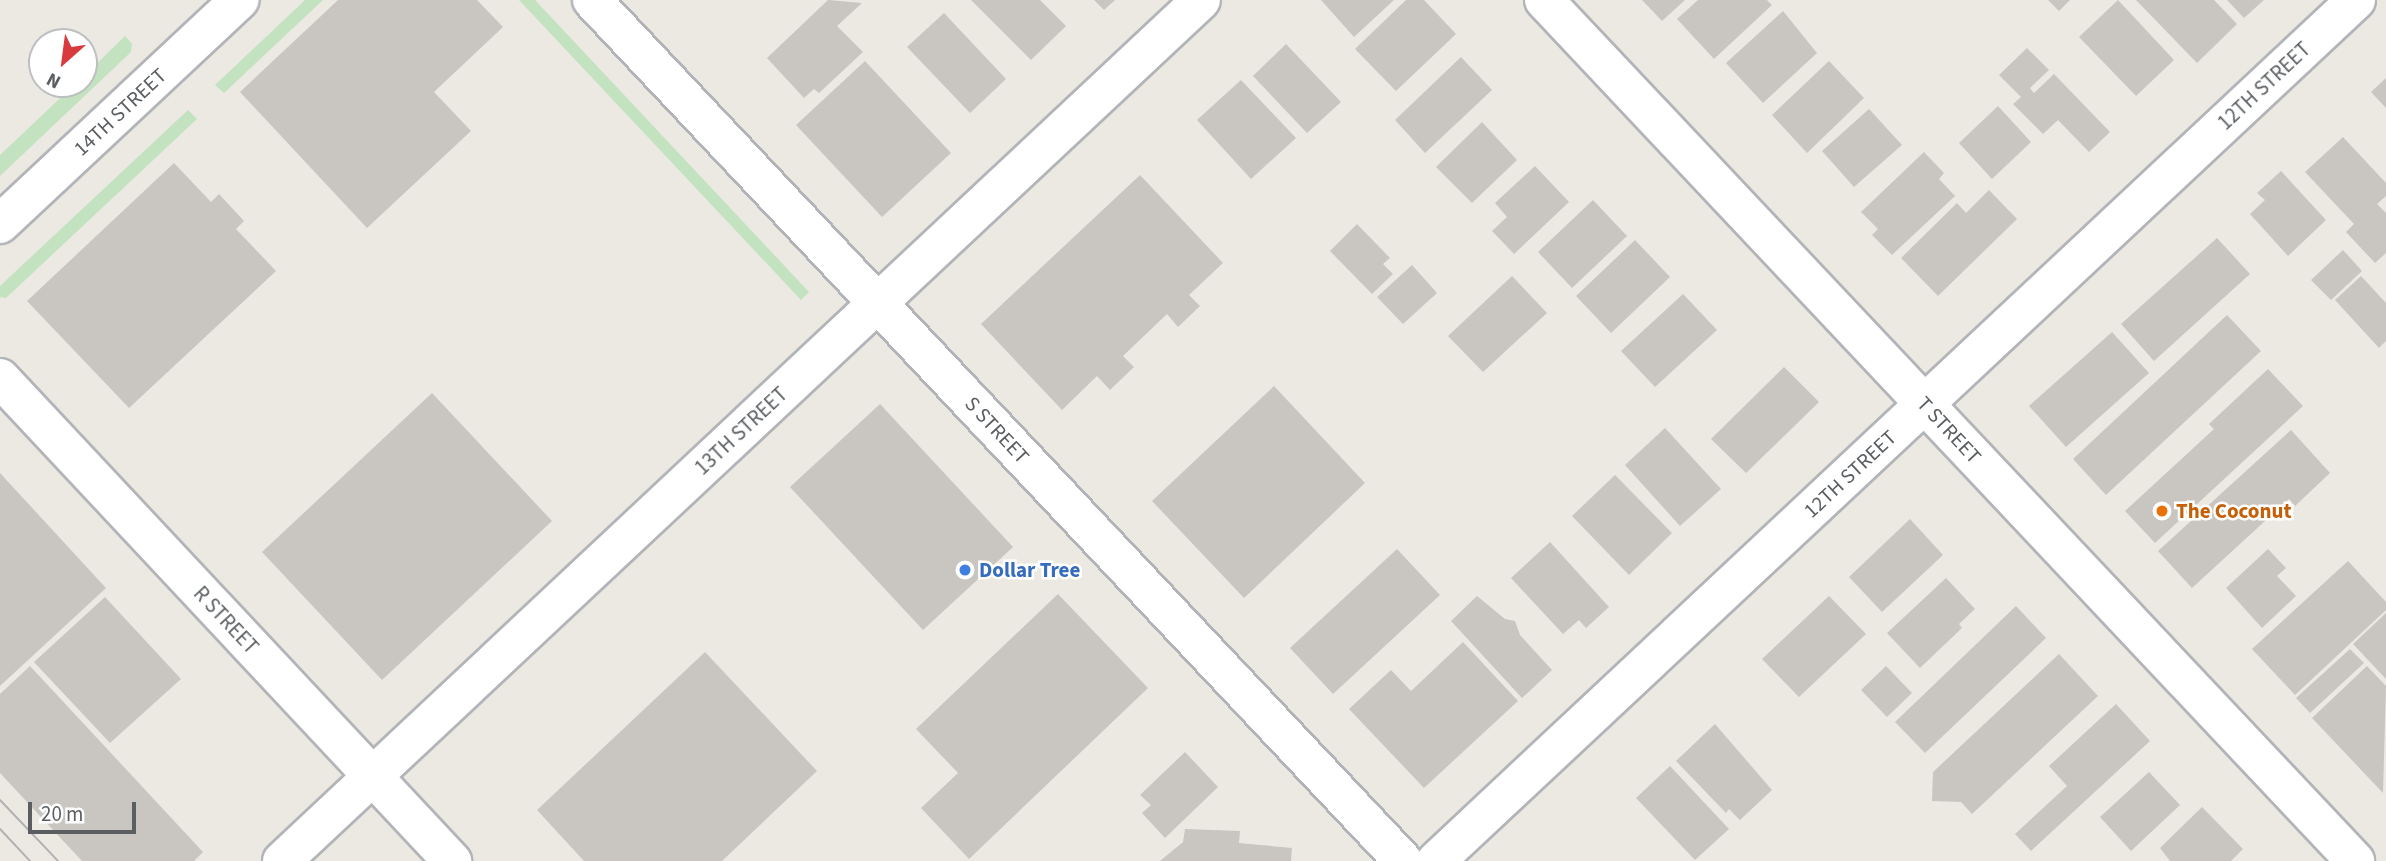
<!DOCTYPE html>
<html>
<head>
<meta charset="utf-8">
<style>
  body { margin:0 }
  #map { position:relative; width:2386px; height:861px; overflow:hidden; background:#ece9e2; font-family:"Source Sans 3",sans-serif }
  div>[style] { position:absolute }
  [style*='--x'] { left:calc(var(--x)*1px); top:calc(var(--y)*1px); width:calc(var(--w)*1px); rotate:calc(var(--a)*1deg) }
  .green>* { inset:0; background:#c3e2c0 }
  .building>* { inset:0; background:#c9c5c0 }
  .roads { filter:drop-shadow(2px 0 #b2b5b8) drop-shadow(-2px 0 #b2b5b8) drop-shadow(0 2px #b2b5b8) drop-shadow(0 -2px #b2b5b8) }
  .minor>* { height:38px; margin:-19px; padding:0 19px; transform-origin:19px; border-radius:19px; background:#fff }
  .tram>* { height:2px; margin:-1px; padding:0 1px; transform-origin:1px; border-radius:1px; background:#b0b1b1 }
  .dots>* { width:19px; height:19px; translate:-50% -50%; box-sizing:border-box; border:4px solid #fff; border-radius:50% }
  span { translate:-50% -50%; white-space:nowrap; text-align:center; line-height:1.15; -webkit-text-stroke:5px #fff; paint-order:stroke }
  .street-label { font-size:21px; color:#5a5e61 }
  .food-label { font-size:21px; color:#c56008; font-weight:700 }
  .left { translate:0 -50%; text-align:left }
  .shop-label { font-size:21px; color:#366cbe; font-weight:700 }
  .north { position:absolute; left:28px; top:28px; width:70px; height:70px; box-sizing:border-box; background:#fff; border:2px solid #bdbfc0; border-radius:50%; rotate:208deg; font-size:19px; font-weight:700; line-height:28px; text-align:center; color:#5a5e61 }
  .north::after { content:''; display:block; margin:auto; width:24px; height:32px; background:#d93a3d; clip-path:polygon(50% 0,100% 100%,50% 72%,0 100%) }
  .scale { position:absolute; left:28px; top:802px; width:108px; height:32px; box-sizing:border-box; border:4px solid #5a5e61; border-top:0; padding-left:9px; font-size:21px; line-height:24px; white-space:nowrap; color:#5a5e61; -webkit-text-stroke:5px #fff; paint-order:stroke }
</style>
</head>
<body>
<div id="map">
  <div class="green">
    <i style="clip-path:polygon(305px 0,323px 0,224px 93px,215px 85px)"></i>
    <i style="clip-path:polygon(519px 0,535px 0,809px 292px,801px 300px)"></i>
    <i style="clip-path:polygon(125px 36px,132px 44px,131px 52px,0 176px,0 155px,75px 84px,84px 84px,84px 76px)"></i>
    <i style="clip-path:polygon(188px 110px,197px 119px,6px 298px,0 297px,0 286px)"></i>
  </div>
  <div class="building">
    <i style="clip-path:polygon(338px 0,477px 0,503px 27px,434px 92px,471px 131px,367px 228px,240px 92px)"></i>
    <i style="clip-path:polygon(828px 0,862px 3px,837px 26px,863px 52px,819px 93px,814px 89px,804px 98px,767px 58px)"></i>
    <i style="clip-path:polygon(971px 0,1040px 0,1066px 26px,1031px 60px)"></i>
    <i style="clip-path:polygon(1094px 0,1115px 0,1104px 10px)"></i>
    <i style="clip-path:polygon(1321px 0,1394px 0,1354px 37px)"></i>
    <i style="clip-path:polygon(1406px 0,1424px 0,1456px 34px,1396px 91px,1355px 49px)"></i>
    <i style="clip-path:polygon(1642px 0,1685px 0,1662px 21px)"></i>
    <i style="clip-path:polygon(1698px 0,1767px 0,1772px 5px,1714px 59px,1677px 19px)"></i>
    <i style="clip-path:polygon(2048px 0,2070px 0,2059px 11px)"></i>
    <i style="clip-path:polygon(2118px 0,2174px 60px,2136px 96px,2079px 37px)"></i>
    <i style="clip-path:polygon(2136px 0,2214px 0,2237px 24px,2197px 63px)"></i>
    <i style="clip-path:polygon(2227px 0,2264px 0,2244px 18px)"></i>
    <i style="clip-path:polygon(1783px 11px,1817px 53px,1763px 103px,1726px 63px)"></i>
    <i style="clip-path:polygon(944px 13px,1006px 79px,970px 113px,907px 47px)"></i>
    <i style="clip-path:polygon(1286px 44px,1341px 102px,1307px 133px,1253px 76px)"></i>
    <i style="clip-path:polygon(2027px 48px,2049px 70px,2030px 88px,2034px 93px,2054px 74px,2110px 132px,2089px 152px,2058px 120px,2043px 134px,2013px 104px,2021px 97px,1999px 75px)"></i>
    <i style="clip-path:polygon(1461px 57px,1492px 90px,1425px 153px,1395px 120px)"></i>
    <i style="clip-path:polygon(865px 61px,951px 153px,882px 217px,796px 125px)"></i>
    <i style="clip-path:polygon(1829px 61px,1864px 98px,1807px 153px,1772px 115px)"></i>
    <i style="clip-path:polygon(2386px 78px,2386px 108px,2371px 92px)"></i>
    <i style="clip-path:polygon(1241px 80px,1296px 138px,1251px 179px,1197px 120px)"></i>
    <i style="clip-path:polygon(1998px 106px,2031px 142px,1992px 179px,1959px 143px)"></i>
    <i style="clip-path:polygon(1869px 109px,1902px 145px,1854px 187px,1822px 151px)"></i>
    <i style="clip-path:polygon(1482px 122px,1517px 160px,1472px 203px,1436px 167px)"></i>
    <i style="clip-path:polygon(2343px 137px,2386px 183px,2386px 196px,2377px 204px,2386px 213px,2386px 253px,2375px 263px,2346px 232px,2354px 224px,2305px 172px)"></i>
    <i style="clip-path:polygon(1924px 152px,1944px 173px,1939px 179px,1955px 196px,1892px 255px,1872px 235px,1878px 229px,1861px 212px)"></i>
    <i style="clip-path:polygon(174px 163px,211px 202px,219px 194px,244px 221px,236px 229px,276px 271px,129px 408px,27px 301px)"></i>
    <i style="clip-path:polygon(1535px 166px,1569px 202px,1514px 254px,1492px 231px,1507px 217px,1495px 203px)"></i>
    <i style="clip-path:polygon(2281px 171px,2326px 220px,2288px 256px,2250px 214px,2265px 200px,2257px 193px)"></i>
    <i style="clip-path:polygon(1140px 175px,1223px 263px,1189px 295px,1200px 306px,1178px 327px,1167px 314px,1123px 356px,1134px 367px,1110px 390px,1097px 376px,1062px 410px,981px 324px)"></i>
    <i style="clip-path:polygon(1989px 190px,2017px 219px,1938px 296px,1901px 258px,1957px 203px,1966px 213px)"></i>
    <i style="clip-path:polygon(1593px 200px,1627px 236px,1572px 288px,1538px 252px)"></i>
    <i style="clip-path:polygon(1357px 224px,1390px 258px,1383px 264px,1393px 274px,1372px 294px,1330px 251px)"></i>
    <i style="clip-path:polygon(2217px 238px,2250px 274px,2154px 361px,2121px 324px)"></i>
    <i style="clip-path:polygon(1635px 240px,1670px 277px,1611px 333px,1576px 296px)"></i>
    <i style="clip-path:polygon(2343px 250px,2362px 271px,2331px 300px,2311px 280px)"></i>
    <i style="clip-path:polygon(1412px 265px,1437px 293px,1403px 324px,1377px 297px)"></i>
    <i style="clip-path:polygon(1512px 276px,1547px 313px,1483px 372px,1448px 336px)"></i>
    <i style="clip-path:polygon(2361px 276px,2386px 303px,2386px 341px,2379px 348px,2335px 300px)"></i>
    <i style="clip-path:polygon(1683px 294px,1717px 330px,1655px 387px,1621px 351px)"></i>
    <i style="clip-path:polygon(2227px 315px,2261px 351px,2106px 495px,2073px 459px)"></i>
    <i style="clip-path:polygon(2112px 332px,2149px 373px,2066px 447px,2029px 406px)"></i>
    <i style="clip-path:polygon(1784px 367px,1819px 402px,1746px 473px,1711px 439px)"></i>
    <i style="clip-path:polygon(2268px 369px,2303px 406px,2155px 543px,2125px 511px,2214px 429px,2209px 424px)"></i>
    <i style="clip-path:polygon(1274px 386px,1365px 483px,1244px 598px,1152px 501px)"></i>
    <i style="clip-path:polygon(432px 393px,552px 521px,382px 680px,262px 552px)"></i>
    <i style="clip-path:polygon(880px 404px,1013px 547px,923px 630px,790px 487px)"></i>
    <i style="clip-path:polygon(1665px 428px,1721px 489px,1680px 526px,1625px 465px)"></i>
    <i style="clip-path:polygon(2291px 430px,2330px 473px,2295px 506px,2289px 499px,2192px 588px,2158px 551px)"></i>
    <i style="clip-path:polygon(0 473px,106px 588px,0 686px)"></i>
    <i style="clip-path:polygon(1615px 475px,1672px 533px,1629px 575px,1572px 516px)"></i>
    <i style="clip-path:polygon(1910px 519px,1943px 555px,1882px 612px,1849px 577px)"></i>
    <i style="clip-path:polygon(1550px 542px,1609px 607px,1586px 628px,1579px 620px,1563px 634px,1511px 578px)"></i>
    <i style="clip-path:polygon(1397px 549px,1440px 595px,1333px 694px,1290px 648px)"></i>
    <i style="clip-path:polygon(2268px 549px,2286px 568px,2277px 576px,2296px 596px,2262px 628px,2226px 588px)"></i>
    <i style="clip-path:polygon(2348px 561px,2386px 602px,2386px 610px,2295px 695px,2252px 649px)"></i>
    <i style="clip-path:polygon(1946px 578px,1975px 609px,1959px 624px,1962px 628px,1920px 668px,1887px 633px)"></i>
    <i style="clip-path:polygon(1058px 594px,1148px 688px,969px 859px,921px 808px,958px 773px,916px 729px)"></i>
    <i style="clip-path:polygon(1477px 596px,1505px 619px,1515px 621px,1520px 635px,1552px 670px,1522px 698px,1451px 621px)"></i>
    <i style="clip-path:polygon(1829px 596px,1866px 634px,1799px 697px,1762px 659px)"></i>
    <i style="clip-path:polygon(105px 597px,181px 679px,110px 743px,34px 662px)"></i>
    <i style="clip-path:polygon(2016px 606px,2046px 638px,1925px 753px,1895px 722px)"></i>
    <i style="clip-path:polygon(2386px 613px,2386px 679px,2353px 644px)"></i>
    <i style="clip-path:polygon(1463px 642px,1518px 701px,1424px 788px,1349px 709px,1391px 670px,1411px 691px)"></i>
    <i style="clip-path:polygon(2350px 649px,2364px 663px,2310px 713px,2296px 698px)"></i>
    <i style="clip-path:polygon(705px 652px,817px 771px,722px 861px,584px 861px,537px 810px)"></i>
    <i style="clip-path:polygon(2059px 654px,2098px 696px,1972px 814px,1961px 802px,1932px 801px,1933px 772px)"></i>
    <i style="clip-path:polygon(30px 666px,203px 852px,194px 861px,82px 861px,0 773px,0 694px)"></i>
    <i style="clip-path:polygon(1886px 666px,1912px 693px,1887px 717px,1861px 690px)"></i>
    <i style="clip-path:polygon(2367px 666px,2386px 686px,2383px 793px,2312px 718px)"></i>
    <i style="clip-path:polygon(2116px 704px,2150px 741px,2031px 851px,2015px 834px,2067px 786px,2049px 766px)"></i>
    <i style="clip-path:polygon(1715px 724px,1772px 790px,1740px 820px,1729px 809px,1726px 813px,1676px 761px)"></i>
    <i style="clip-path:polygon(1185px 752px,1218px 787px,1165px 838px,1142px 813px,1151px 805px,1140px 795px)"></i>
    <i style="clip-path:polygon(1670px 766px,1729px 829px,1695px 860px,1636px 798px)"></i>
    <i style="clip-path:polygon(2149px 772px,2180px 805px,2131px 851px,2100px 817px)"></i>
    <i style="clip-path:polygon(2202px 807px,2243px 849px,2231px 861px,2170px 861px,2160px 848px)"></i>
    <i style="clip-path:polygon(1185px 829px,1240px 831px,1239px 843px,1292px 848px,1291px 861px,1160px 861px,1183px 842px)"></i>
  </div>
  <div class="roads">
    <div class="minor">
      <i style="--x:592;--y:0;--w:1183;--a:46.71"></i>
      <i style="--x:1544;--y:0;--w:1183;--a:46.71"></i>
      <i style="--x:0;--y:224;--w:328;--a:-43.1"></i>
      <i style="--x:0;--y:378;--w:662;--a:46.9"></i>
      <i style="--x:282;--y:861;--w:1259;--a:-43.13"></i>
      <i style="--x:1436;--y:861;--w:1260;--a:-43.1"></i>
    </div>
  </div>
  <div class="tram">
    <i style="--x:0;--y:800;--w:84;--a:46.4"></i>
    <i style="--x:0;--y:829;--w:44;--a:46.8"></i>
  </div>
  <div class="dots">
    <i style="left:2162px;top:511px;background:#e8710a"></i>
    <i style="left:965px;top:570px;background:#3f7fe0"></i>
  </div>
  <div class="street-label">
    <span style="left:2264px;top:86px;rotate:-43deg">12TH STREET</span>
    <span style="left:120px;top:112px;rotate:-43deg">14TH STREET</span>
    <span style="left:997px;top:430px;rotate:47deg">S STREET</span>
    <span style="left:1949px;top:430px;rotate:47deg">T STREET</span>
    <span style="left:741px;top:431px;rotate:-43deg">13TH STREET</span>
    <span style="left:1850px;top:474px;rotate:-43deg">12TH STREET</span>
    <span style="left:226px;top:620px;rotate:47deg">R STREET</span>
  </div>
  <div class="food-label">
    <span class="left" style="left:2176px;top:511px">The Coconut</span>
  </div>
  <div class="shop-label">
    <span class="left" style="left:979px;top:570px">Dollar Tree</span>
  </div>
  <div class="north">N</div>
  <div class="scale">20 m</div>
</div>
</body>
</html>
